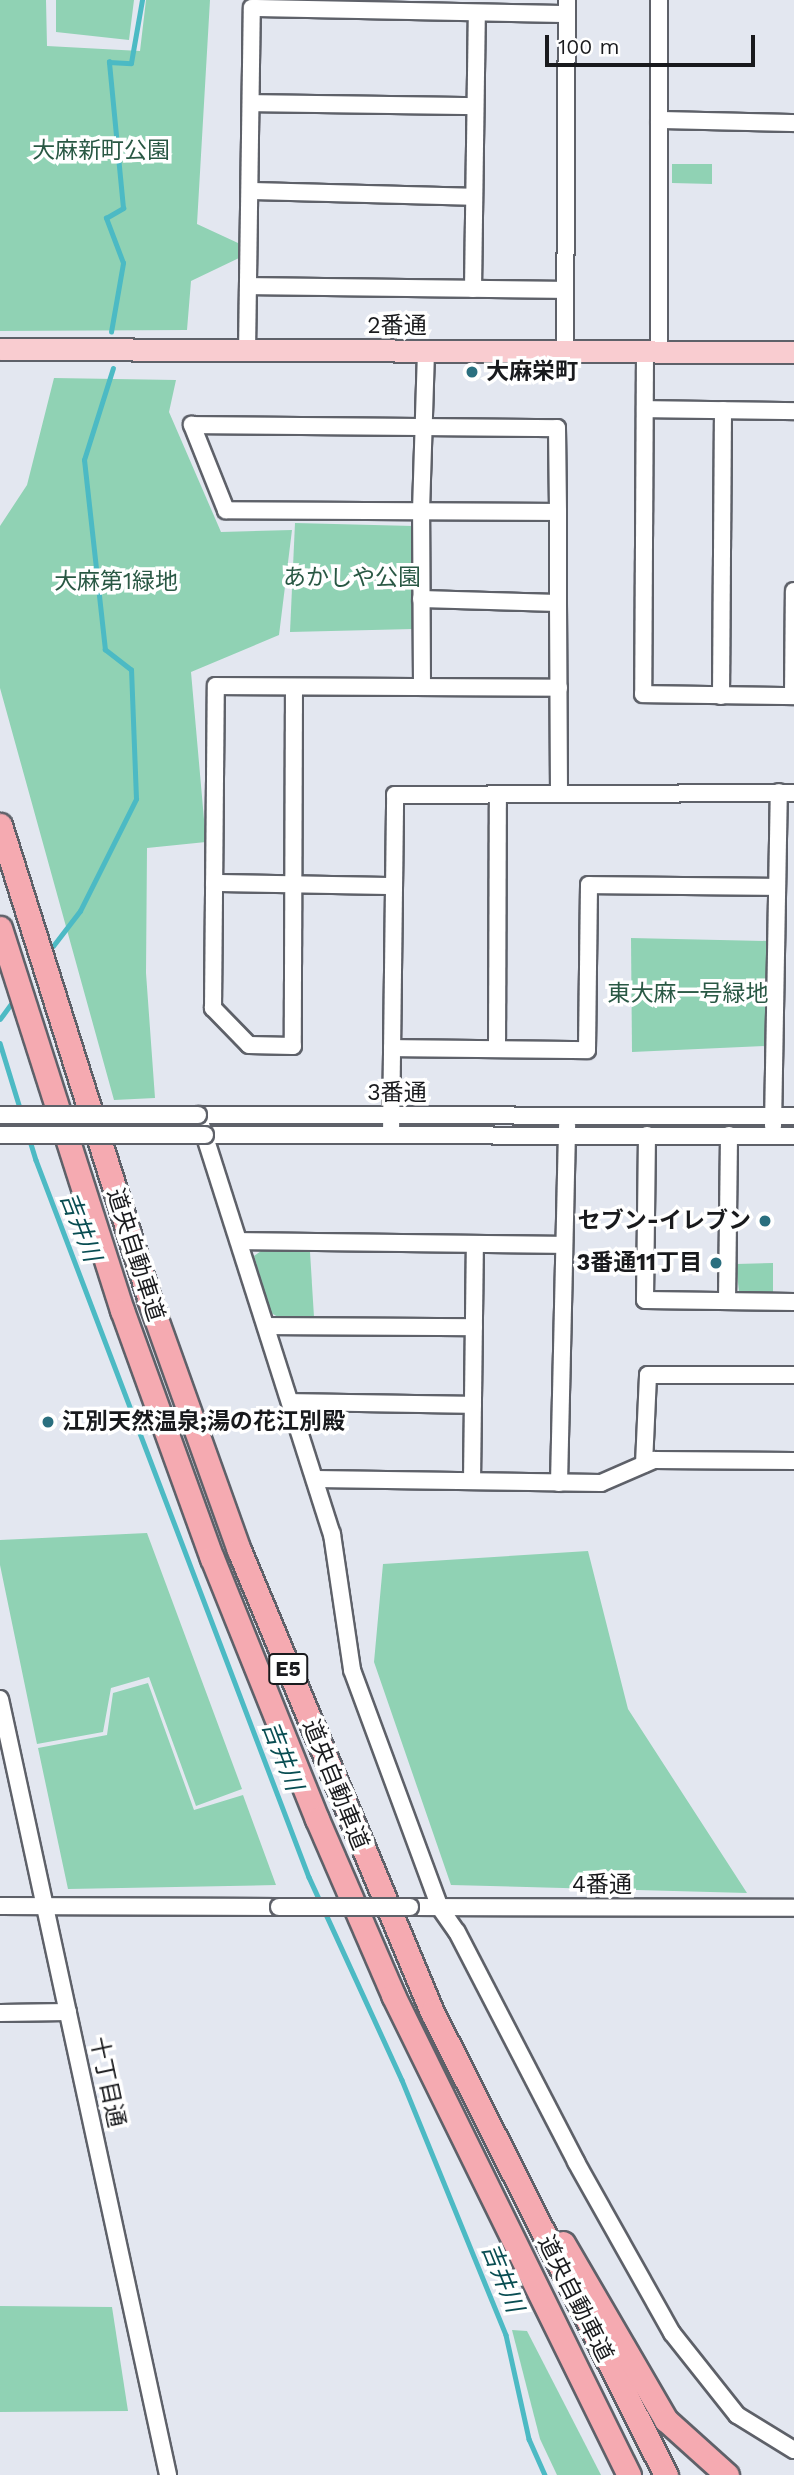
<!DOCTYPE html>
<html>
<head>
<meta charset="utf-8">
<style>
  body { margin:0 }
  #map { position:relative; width:794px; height:2475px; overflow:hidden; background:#e3e7f0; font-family:"Work Sans","Noto Sans JP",sans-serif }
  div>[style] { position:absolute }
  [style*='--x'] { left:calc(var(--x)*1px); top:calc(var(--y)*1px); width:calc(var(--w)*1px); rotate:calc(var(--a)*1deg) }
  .green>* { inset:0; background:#90d2b4 }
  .stream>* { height:4.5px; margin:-2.25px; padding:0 2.25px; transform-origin:2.25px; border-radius:2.25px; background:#4cbac4 }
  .roads { filter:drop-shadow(2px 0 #5e6169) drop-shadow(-2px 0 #5e6169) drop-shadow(0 2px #5e6169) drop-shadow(0 -2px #5e6169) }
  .minor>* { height:16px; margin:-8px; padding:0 8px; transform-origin:8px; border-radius:8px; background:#fff }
  .major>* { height:21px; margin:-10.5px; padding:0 10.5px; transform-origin:10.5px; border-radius:10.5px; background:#f9ccd0 }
  .highway>* { height:23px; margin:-11.5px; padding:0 11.5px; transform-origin:11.5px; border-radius:11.5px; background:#f5aab1 }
  .bridges { filter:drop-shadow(2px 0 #5e6169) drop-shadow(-2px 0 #5e6169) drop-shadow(0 2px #5e6169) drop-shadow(0 -2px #5e6169) }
  .minor-bridge>* { height:16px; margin:-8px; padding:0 8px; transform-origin:8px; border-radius:8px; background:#fff }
  .dots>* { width:19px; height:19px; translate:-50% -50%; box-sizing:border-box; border:4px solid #fff; border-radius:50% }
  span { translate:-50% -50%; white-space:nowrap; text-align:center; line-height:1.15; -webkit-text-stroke:7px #fff; paint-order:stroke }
  .shield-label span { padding:2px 5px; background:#fff; border:2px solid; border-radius:5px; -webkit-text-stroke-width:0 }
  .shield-label { font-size:21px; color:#191a1d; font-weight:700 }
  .park-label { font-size:23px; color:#295844 }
  .street-label { font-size:23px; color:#191a1d }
  .poi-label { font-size:23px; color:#191a1d; font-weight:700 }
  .left { translate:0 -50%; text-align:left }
  .right { translate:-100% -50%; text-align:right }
  .water-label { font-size:24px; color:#084d52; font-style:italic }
  .scale { position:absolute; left:545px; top:35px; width:210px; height:32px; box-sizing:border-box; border:4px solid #191a1d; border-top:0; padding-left:9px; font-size:21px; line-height:24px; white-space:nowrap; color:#191a1d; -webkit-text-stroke:5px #fff; paint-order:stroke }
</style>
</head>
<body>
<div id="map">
  <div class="green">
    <i style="clip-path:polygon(0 0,46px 0,47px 46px,140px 51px,146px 0,210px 0,197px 224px,238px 243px,239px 258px,191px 281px,187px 330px,0 331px)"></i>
    <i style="clip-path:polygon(56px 0,134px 0,129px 40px,56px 32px)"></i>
    <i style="clip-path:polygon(672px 164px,712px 164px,712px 184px,672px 183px)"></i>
    <i style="clip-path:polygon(54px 378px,176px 380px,169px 412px,221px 532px,292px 530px,279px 635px,191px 672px,206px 842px,147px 848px,146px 973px,155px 1098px,114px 1100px,0 688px,0 526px,27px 485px)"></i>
    <i style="clip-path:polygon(295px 523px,413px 526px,413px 629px,290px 632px)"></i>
    <i style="clip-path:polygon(631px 938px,768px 941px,766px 1046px,632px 1052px)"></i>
    <i style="clip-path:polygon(261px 1251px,310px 1252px,314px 1317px,280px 1318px,271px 1313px,254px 1256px)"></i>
    <i style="clip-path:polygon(773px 1263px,773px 1293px,739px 1292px,736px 1264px)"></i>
    <i style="clip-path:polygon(147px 1533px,242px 1789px,196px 1806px,149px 1677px,111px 1688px,103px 1732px,37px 1744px,0 1565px,0 1540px)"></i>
    <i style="clip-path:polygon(588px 1551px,628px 1709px,747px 1893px,451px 1885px,374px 1662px,383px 1564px)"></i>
    <i style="clip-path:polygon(148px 1683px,194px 1810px,243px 1795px,276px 1885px,68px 1889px,38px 1748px,107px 1735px,113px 1693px)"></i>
    <i style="clip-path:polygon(0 2306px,112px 2307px,128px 2411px,0 2412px)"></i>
    <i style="clip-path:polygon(512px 2330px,527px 2331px,601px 2475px,557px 2475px,540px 2439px)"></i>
  </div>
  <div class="stream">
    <i style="--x:111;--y:332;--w:70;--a:-80.1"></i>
    <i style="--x:123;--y:263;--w:48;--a:-110.7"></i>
    <i style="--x:106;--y:218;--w:20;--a:-30"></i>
    <i style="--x:123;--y:208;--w:147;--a:-95.5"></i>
    <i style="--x:109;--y:62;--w:22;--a:3"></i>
    <i style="--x:131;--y:63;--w:64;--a:-80.1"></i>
    <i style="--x:53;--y:946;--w:44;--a:-52.4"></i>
    <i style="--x:80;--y:911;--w:125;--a:-63.4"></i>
    <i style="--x:136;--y:799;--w:129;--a:-92.2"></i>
    <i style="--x:131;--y:670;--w:33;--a:-142"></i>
    <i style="--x:105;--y:650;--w:191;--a:-96.3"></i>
    <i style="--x:84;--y:460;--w:96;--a:-72.5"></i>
    <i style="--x:0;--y:1019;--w:17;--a:-54"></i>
    <i style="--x:0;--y:1043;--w:122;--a:72.9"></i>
    <i style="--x:36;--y:1160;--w:767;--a:69.16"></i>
    <i style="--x:309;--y:1877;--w:223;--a:65.4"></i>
    <i style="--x:402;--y:2080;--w:275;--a:67.8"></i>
    <i style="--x:506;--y:2335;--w:107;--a:77.5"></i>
    <i style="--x:529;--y:2439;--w:39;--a:66"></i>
  </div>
  <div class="roads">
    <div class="minor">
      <i style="--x:659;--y:0;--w:352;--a:90"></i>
      <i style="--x:251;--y:103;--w:223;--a:0.8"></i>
      <i style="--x:659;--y:120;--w:135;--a:1.3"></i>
      <i style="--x:251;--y:191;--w:222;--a:1.5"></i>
      <i style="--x:250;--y:286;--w:314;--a:0.7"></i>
      <i style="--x:473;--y:289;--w:276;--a:-89.2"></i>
      <i style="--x:247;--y:352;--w:344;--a:-89.2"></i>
      <i style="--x:252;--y:8;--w:315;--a:1.1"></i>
      <i style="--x:645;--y:352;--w:342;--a:90.3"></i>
      <i style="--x:643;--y:694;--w:151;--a:0.8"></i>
      <i style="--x:565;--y:353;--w:353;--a:-89.7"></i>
      <i style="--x:645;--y:409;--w:149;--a:0.8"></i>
      <i style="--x:558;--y:512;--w:332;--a:-179.7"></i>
      <i style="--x:226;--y:510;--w:92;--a:-111.8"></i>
      <i style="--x:192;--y:425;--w:365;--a:0.5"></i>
      <i style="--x:557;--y:428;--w:84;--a:89.3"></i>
      <i style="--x:558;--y:512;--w:91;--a:90"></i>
      <i style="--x:558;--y:603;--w:191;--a:89.7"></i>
      <i style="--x:421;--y:599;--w:137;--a:1.7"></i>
      <i style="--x:294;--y:687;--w:359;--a:90.2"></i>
      <i style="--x:293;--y:1046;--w:44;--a:-178.7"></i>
      <i style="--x:249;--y:1045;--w:52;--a:-134.2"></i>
      <i style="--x:213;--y:1008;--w:322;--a:-89.5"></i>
      <i style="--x:216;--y:686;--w:343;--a:0.3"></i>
      <i style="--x:422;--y:687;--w:176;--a:-90.3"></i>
      <i style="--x:421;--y:511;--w:158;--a:-88.2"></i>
      <i style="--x:721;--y:696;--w:286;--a:-89.6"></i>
      <i style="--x:793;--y:696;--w:105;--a:-89.5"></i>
      <i style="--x:214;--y:883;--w:180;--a:1"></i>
      <i style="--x:392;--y:1048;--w:195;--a:0.6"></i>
      <i style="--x:587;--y:1050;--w:165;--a:-89.3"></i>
      <i style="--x:589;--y:885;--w:188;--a:0.6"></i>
      <i style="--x:497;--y:1049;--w:255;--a:-89.8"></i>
      <i style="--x:794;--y:1116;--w:596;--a:-179.9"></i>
      <i style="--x:198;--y:1115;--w:440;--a:72.3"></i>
      <i style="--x:332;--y:1534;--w:137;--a:81.6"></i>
      <i style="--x:352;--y:1670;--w:254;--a:69.7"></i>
      <i style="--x:440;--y:1908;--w:29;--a:55"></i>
      <i style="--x:457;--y:1932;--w:259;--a:62.6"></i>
      <i style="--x:576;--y:2162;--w:196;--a:60.7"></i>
      <i style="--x:672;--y:2333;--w:105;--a:51.6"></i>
      <i style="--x:737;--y:2415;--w:67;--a:31.6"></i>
      <i style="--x:773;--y:1126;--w:334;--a:-89"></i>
      <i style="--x:205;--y:1135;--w:589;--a:0.1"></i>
      <i style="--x:391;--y:1135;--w:340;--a:-89.3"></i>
      <i style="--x:395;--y:795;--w:399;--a:-0.3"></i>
      <i style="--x:647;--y:1135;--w:165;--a:90.7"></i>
      <i style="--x:645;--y:1300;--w:149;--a:0.8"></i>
      <i style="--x:239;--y:1241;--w:325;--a:0.7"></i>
      <i style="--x:727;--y:1301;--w:166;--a:-89.3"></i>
      <i style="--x:267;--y:1326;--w:207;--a:0.3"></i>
      <i style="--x:291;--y:1402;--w:182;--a:0.9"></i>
      <i style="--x:644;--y:1464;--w:89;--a:-87.4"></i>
      <i style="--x:648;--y:1375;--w:146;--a:0"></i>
      <i style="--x:315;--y:1479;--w:286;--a:0.8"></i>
      <i style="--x:601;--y:1483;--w:58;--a:-23.5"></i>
      <i style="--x:654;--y:1460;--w:140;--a:0.4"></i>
      <i style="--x:472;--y:1481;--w:237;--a:-89.3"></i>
      <i style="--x:559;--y:1483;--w:358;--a:-88.7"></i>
      <i style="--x:0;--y:1699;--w:794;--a:77.78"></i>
      <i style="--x:0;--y:1906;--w:279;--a:0.2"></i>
      <i style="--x:410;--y:1907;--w:384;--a:0.1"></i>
      <i style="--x:0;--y:2013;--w:68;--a:-0.8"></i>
    </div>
    <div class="major">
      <i style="--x:0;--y:349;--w:794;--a:0.22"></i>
    </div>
    <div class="highway">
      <i style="--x:0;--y:825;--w:497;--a:72.5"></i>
      <i style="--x:149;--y:1299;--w:267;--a:70.3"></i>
      <i style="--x:239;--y:1550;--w:501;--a:67.33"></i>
      <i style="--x:432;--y:2012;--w:519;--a:63.19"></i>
      <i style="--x:0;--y:928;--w:401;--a:72.3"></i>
      <i style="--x:122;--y:1310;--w:264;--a:70.1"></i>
      <i style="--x:212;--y:1558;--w:281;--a:68.1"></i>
      <i style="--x:317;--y:1819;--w:192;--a:66.6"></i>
      <i style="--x:393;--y:1995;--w:535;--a:63.82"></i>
      <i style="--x:563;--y:2243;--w:205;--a:59.8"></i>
      <i style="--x:666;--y:2420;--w:82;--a:42"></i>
    </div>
  </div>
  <div class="bridges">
    <div class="minor-bridge">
      <i style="--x:0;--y:1115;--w:198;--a:0"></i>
      <i style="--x:0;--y:1135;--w:205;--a:0"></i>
      <i style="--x:279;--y:1907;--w:131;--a:0"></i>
    </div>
  </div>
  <div class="dots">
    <i style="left:472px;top:372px;background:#2a6f7f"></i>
    <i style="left:765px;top:1221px;background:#2a6f7f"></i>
    <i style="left:716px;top:1263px;background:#2a6f7f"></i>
    <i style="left:48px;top:1422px;background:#2a6f7f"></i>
  </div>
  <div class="shield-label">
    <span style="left:288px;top:1669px">E5</span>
  </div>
  <div class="park-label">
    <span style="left:101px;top:151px">大麻新町公園</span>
    <span style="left:352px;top:578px">あかしや公園</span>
    <span style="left:116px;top:582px">大麻第1緑地</span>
    <span style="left:688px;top:994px">東大麻一号緑地</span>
  </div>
  <div class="street-label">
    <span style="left:397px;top:326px">2番通</span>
    <span style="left:397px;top:1093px">3番通</span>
    <span style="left:135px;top:1255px;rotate:72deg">道央自動車道</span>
    <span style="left:335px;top:1785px;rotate:68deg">道央自動車道</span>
    <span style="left:602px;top:1885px">4番通</span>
    <span style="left:107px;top:2082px;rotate:78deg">十丁目通</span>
    <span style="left:575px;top:2299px;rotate:63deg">道央自動車道</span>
  </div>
  <div class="poi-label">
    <span class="left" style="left:486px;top:372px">大麻栄町</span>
    <span class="right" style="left:751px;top:1221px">セブン-イレブン</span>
    <span class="right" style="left:702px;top:1263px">3番通11丁目</span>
    <span class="left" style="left:62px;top:1422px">江別天然温泉;湯の花江別殿</span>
  </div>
  <div class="water-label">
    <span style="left:80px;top:1227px;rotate:69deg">吉井川</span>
    <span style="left:282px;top:1756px;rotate:69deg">吉井川</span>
    <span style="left:502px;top:2278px;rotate:68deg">吉井川</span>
  </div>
  <div class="scale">100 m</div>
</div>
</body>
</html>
